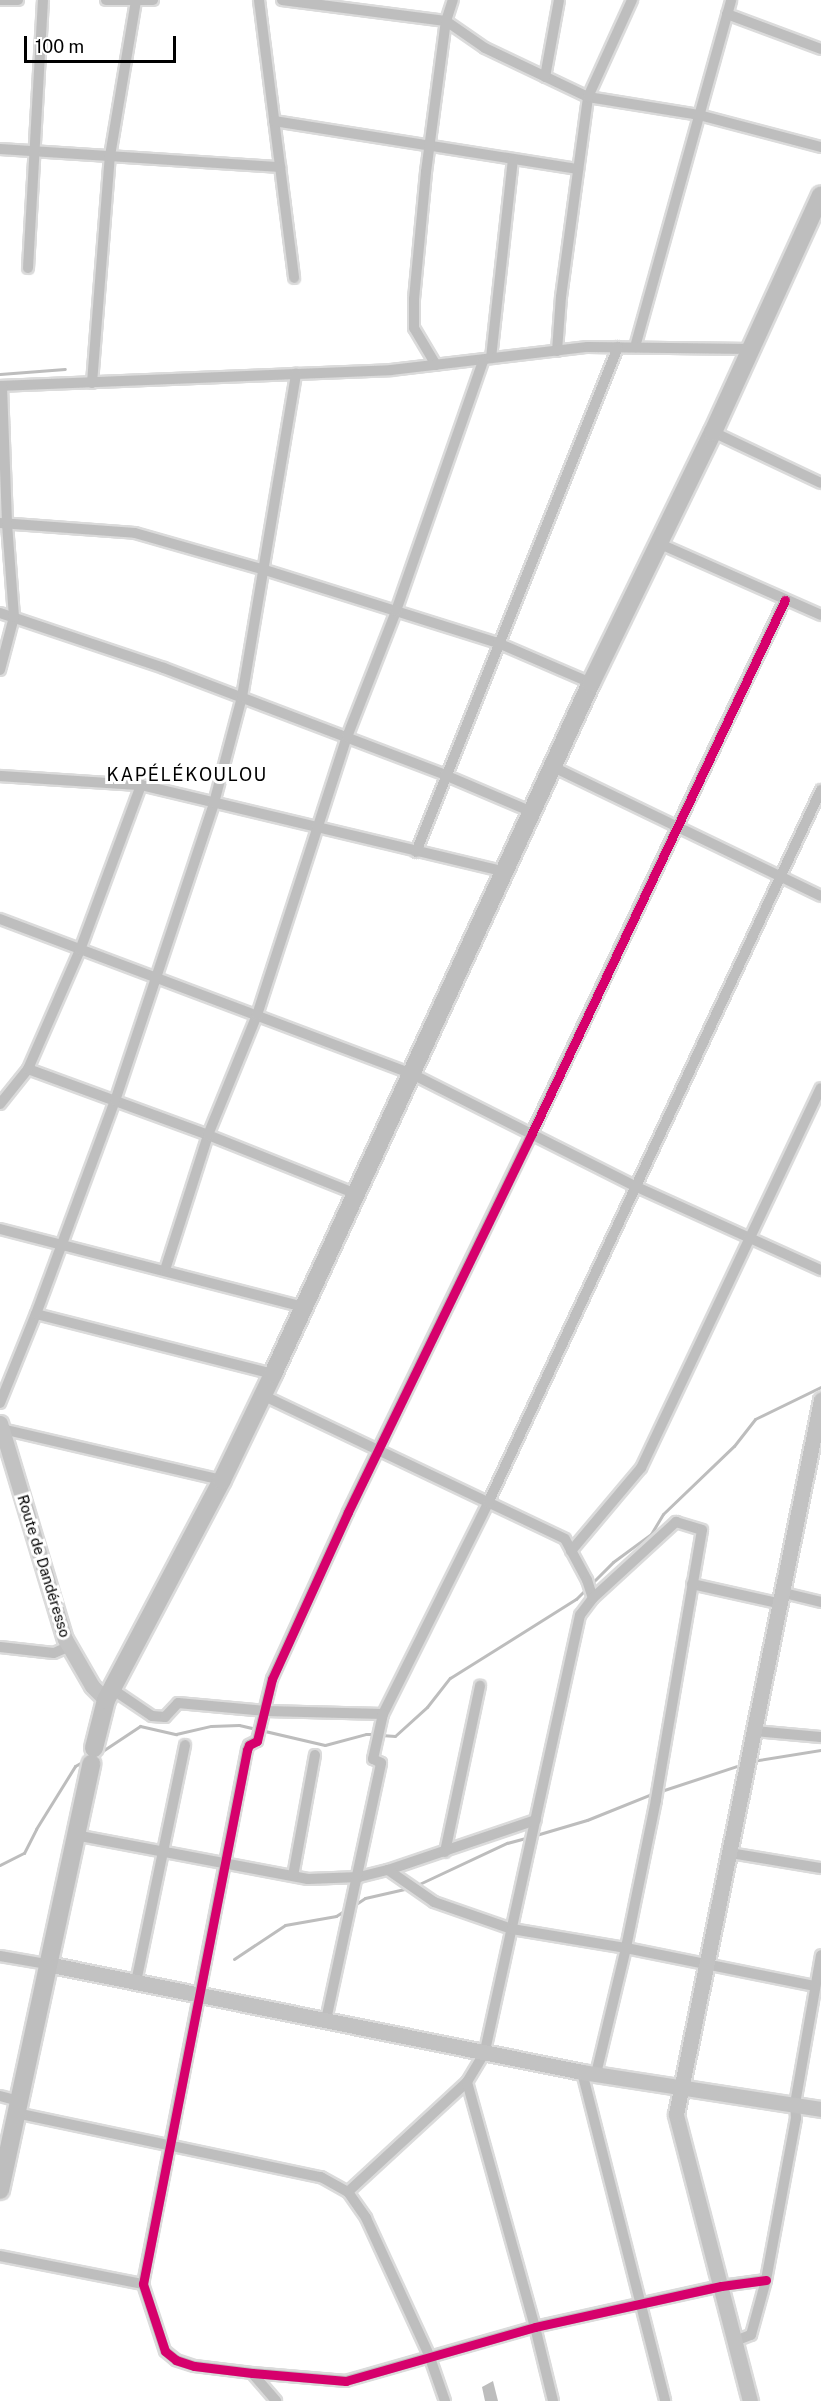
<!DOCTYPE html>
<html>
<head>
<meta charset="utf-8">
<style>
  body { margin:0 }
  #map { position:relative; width:821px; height:2401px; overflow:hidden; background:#fff; font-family:"Public Sans",sans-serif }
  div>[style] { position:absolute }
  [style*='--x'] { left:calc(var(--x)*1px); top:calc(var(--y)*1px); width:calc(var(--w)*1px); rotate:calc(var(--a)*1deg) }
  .water>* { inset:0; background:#bdbdbd }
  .stream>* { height:3px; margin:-1.5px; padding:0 1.5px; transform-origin:1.5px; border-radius:1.5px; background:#bdbdbd }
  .roads { filter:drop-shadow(2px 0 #dbdbdb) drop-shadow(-2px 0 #dbdbdb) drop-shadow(0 2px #dbdbdb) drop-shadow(0 -2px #dbdbdb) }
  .street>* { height:10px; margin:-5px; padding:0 5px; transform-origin:5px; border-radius:5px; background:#bebebe }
  .secondary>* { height:15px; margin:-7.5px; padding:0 7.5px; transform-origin:7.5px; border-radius:7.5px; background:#c2c2c2 }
  .highway>* { height:18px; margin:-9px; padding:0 9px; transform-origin:9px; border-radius:9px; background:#bebebe }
  .cycleway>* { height:9px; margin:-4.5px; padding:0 4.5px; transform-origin:4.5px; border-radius:4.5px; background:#d6006c }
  span { translate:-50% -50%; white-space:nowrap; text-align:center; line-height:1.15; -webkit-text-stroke:6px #fff; paint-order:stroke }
  .street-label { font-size:15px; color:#000 }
  .quarter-label { font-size:18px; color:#000; letter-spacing:1.5px }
  .scale { position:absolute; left:24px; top:36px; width:152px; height:27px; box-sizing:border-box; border:3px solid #000; border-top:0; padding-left:8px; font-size:18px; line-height:21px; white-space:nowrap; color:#000; -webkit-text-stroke:4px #fff; paint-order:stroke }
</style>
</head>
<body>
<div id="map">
  <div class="water">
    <i style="clip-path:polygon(493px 2381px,498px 2401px,485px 2401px,482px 2387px)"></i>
  </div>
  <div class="stream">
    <i style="--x:0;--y:374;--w:65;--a:-4.4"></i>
    <i style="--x:591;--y:1584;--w:31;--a:-45"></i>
    <i style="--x:613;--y:1562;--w:47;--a:-36.4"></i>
    <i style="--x:651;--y:1534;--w:23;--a:-59"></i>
    <i style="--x:663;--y:1514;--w:98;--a:-43.8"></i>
    <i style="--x:734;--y:1446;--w:34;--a:-52"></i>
    <i style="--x:755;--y:1419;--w:73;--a:-25.9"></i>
    <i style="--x:381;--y:1735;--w:14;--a:4"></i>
    <i style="--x:395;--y:1736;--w:43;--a:-42.2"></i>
    <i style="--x:427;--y:1707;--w:37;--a:-52"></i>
    <i style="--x:450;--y:1678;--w:149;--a:-32.1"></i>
    <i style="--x:576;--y:1599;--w:16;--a:-45"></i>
    <i style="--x:101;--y:1752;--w:47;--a:-33.7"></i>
    <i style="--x:140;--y:1726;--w:37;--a:13"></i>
    <i style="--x:176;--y:1734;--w:36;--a:-13"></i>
    <i style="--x:211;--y:1726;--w:28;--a:-2"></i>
    <i style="--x:239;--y:1725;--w:88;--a:13.1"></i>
    <i style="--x:325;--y:1745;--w:42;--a:-15"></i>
    <i style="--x:366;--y:1734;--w:9;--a:0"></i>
    <i style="--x:752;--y:1761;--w:70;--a:-9.1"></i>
    <i style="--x:661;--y:1791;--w:86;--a:-18.2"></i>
    <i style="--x:536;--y:1835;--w:53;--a:-16.4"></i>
    <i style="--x:587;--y:1820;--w:72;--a:-21.9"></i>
    <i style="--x:0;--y:1865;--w:27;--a:-27"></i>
    <i style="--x:24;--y:1853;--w:27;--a:-63"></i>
    <i style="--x:36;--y:1829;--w:74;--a:-58.2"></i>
    <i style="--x:75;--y:1766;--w:10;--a:-29"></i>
    <i style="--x:415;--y:1886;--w:102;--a:-25.1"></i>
    <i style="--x:507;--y:1843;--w:24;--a:-15"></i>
    <i style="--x:353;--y:1906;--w:14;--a:-34"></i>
    <i style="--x:365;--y:1898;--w:45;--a:-12.8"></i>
    <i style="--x:234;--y:1959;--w:61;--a:-33.7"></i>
    <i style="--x:285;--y:1925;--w:52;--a:-10"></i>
    <i style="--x:336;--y:1916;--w:13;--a:-32"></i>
  </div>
  <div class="roads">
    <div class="street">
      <i style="--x:0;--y:0;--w:18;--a:0"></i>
      <i style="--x:106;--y:0;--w:47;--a:0"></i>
      <i style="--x:259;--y:0;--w:280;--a:82.8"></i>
      <i style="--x:282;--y:0;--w:165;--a:7.3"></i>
      <i style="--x:446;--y:21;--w:47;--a:34.7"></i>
      <i style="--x:485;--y:48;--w:114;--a:25.4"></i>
      <i style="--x:588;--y:97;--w:112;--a:9.2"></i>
      <i style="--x:699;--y:115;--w:126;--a:14.7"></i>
      <i style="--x:727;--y:14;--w:100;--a:20.4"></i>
      <i style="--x:545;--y:77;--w:78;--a:-79.7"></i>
      <i style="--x:274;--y:121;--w:308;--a:9"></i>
      <i style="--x:0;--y:149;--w:281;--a:3.7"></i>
      <i style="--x:28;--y:268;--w:268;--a:-86.8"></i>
      <i style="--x:635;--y:347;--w:360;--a:-74.5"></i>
      <i style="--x:557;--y:351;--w:54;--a:-85.8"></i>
      <i style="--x:561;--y:297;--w:202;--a:-82.3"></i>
      <i style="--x:588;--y:97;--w:107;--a:-65.6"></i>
      <i style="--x:491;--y:358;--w:199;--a:-83.7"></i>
      <i style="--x:436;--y:365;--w:43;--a:-120.7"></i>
      <i style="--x:414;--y:328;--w:29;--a:-90"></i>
      <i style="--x:414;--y:299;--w:128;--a:-84.6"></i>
      <i style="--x:426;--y:172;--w:152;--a:-82.5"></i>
      <i style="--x:446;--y:21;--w:22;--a:-72"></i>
      <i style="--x:92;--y:383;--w:228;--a:-85.5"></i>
      <i style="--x:110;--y:156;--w:158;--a:-80.5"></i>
      <i style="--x:0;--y:386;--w:391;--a:-2.3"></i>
      <i style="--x:391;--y:370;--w:198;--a:-6.7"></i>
      <i style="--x:588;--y:347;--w:162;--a:0.7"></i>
      <i style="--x:713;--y:432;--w:119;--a:25.3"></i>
      <i style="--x:0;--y:523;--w:135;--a:4.2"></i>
      <i style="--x:135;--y:533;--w:135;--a:15.9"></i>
      <i style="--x:265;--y:570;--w:244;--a:17.4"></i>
      <i style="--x:498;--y:643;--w:101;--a:23.3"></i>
      <i style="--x:658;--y:543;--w:178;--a:23.8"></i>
      <i style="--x:0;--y:613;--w:173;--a:18.5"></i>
      <i style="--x:164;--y:668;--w:301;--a:20.8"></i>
      <i style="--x:445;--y:775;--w:95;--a:23"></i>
      <i style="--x:0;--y:670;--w:55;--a:-75.2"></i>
      <i style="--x:14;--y:617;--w:94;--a:-94.3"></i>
      <i style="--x:7;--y:523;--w:137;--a:-92.1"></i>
      <i style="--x:553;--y:767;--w:297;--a:25.7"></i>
      <i style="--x:0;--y:776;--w:141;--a:3.7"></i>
      <i style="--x:141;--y:785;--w:374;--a:13.4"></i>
      <i style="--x:416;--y:852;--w:544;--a:-68.2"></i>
      <i style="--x:0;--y:919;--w:440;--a:20.6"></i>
      <i style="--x:412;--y:1074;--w:252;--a:26.7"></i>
      <i style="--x:637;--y:1187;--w:202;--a:24.3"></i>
      <i style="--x:28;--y:1069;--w:192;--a:20.1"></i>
      <i style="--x:208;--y:1135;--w:159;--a:21.7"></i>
      <i style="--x:0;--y:1104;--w:45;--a:-51.3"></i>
      <i style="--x:28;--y:1069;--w:130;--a:-66.4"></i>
      <i style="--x:80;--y:950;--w:176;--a:-69.7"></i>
      <i style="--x:0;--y:1229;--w:313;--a:14.4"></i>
      <i style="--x:165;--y:1270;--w:142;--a:-72.3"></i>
      <i style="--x:208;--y:1135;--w:130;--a:-67.8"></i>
      <i style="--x:257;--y:1015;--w:292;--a:-72.1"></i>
      <i style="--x:347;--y:737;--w:135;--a:-68.7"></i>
      <i style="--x:396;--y:611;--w:265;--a:-70.8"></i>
      <i style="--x:36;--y:1314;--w:244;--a:14.2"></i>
      <i style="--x:262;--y:1395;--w:335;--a:25.4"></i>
      <i style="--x:565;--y:1539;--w:47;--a:61.8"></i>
      <i style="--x:587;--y:1580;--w:19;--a:72"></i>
      <i style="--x:593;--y:1598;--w:21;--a:127"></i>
      <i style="--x:580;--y:1615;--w:447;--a:102.3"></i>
      <i style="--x:485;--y:2052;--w:35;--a:121"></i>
      <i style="--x:467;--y:2082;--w:162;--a:137.3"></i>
      <i style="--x:0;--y:1403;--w:96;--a:-68"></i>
      <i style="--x:36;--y:1314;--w:227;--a:-69.7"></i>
      <i style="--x:115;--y:1101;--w:314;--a:-71.6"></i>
      <i style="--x:214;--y:803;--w:110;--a:-75.2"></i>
      <i style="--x:242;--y:697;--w:328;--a:-80.5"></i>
      <i style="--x:2;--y:1429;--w:226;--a:13.1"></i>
      <i style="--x:571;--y:1551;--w:109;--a:-49.9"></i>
      <i style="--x:641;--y:1468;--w:420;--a:-64.7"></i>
      <i style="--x:692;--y:1584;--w:88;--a:12.5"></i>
      <i style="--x:780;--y:1592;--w:42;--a:13.7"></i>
      <i style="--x:593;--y:1598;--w:113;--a:-42.5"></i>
      <i style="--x:676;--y:1522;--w:27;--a:17"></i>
      <i style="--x:702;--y:1530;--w:274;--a:99.7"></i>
      <i style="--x:656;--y:1800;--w:151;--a:101.5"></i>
      <i style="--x:626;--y:1948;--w:130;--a:103.4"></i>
      <i style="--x:0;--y:1647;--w:54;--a:6.3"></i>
      <i style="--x:54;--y:1653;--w:17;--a:-24"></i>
      <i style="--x:112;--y:1689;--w:48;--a:34"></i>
      <i style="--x:152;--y:1716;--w:13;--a:4"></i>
      <i style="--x:165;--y:1717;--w:19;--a:-47"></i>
      <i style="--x:178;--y:1703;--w:88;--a:5.2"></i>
      <i style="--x:266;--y:1711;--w:117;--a:1.5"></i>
      <i style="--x:383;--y:1714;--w:236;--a:-63.5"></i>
      <i style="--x:488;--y:1503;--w:787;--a:-64.97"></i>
      <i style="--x:754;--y:1731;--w:67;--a:5.1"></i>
      <i style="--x:75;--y:1835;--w:237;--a:10.7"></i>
      <i style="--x:308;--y:1879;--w:51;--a:-2.2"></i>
      <i style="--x:359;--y:1877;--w:30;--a:-14"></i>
      <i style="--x:388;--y:1870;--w:156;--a:-18.7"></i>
      <i style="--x:445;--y:1852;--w:170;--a:-78.1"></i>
      <i style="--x:730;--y:1853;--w:92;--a:9.4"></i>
      <i style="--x:388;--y:1870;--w:56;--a:34.8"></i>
      <i style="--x:434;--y:1902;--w:83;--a:19.1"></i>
      <i style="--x:512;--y:1929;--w:116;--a:9.5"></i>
      <i style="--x:626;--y:1948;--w:193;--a:11.4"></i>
      <i style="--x:293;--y:1876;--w:123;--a:-79.7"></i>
      <i style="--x:0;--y:1956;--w:48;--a:9.7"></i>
      <i style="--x:136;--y:1982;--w:242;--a:-78.3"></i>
      <i style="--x:326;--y:2020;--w:263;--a:-77.9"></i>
      <i style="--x:381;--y:1763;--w:9;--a:-153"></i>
      <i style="--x:373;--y:1759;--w:46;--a:-77.5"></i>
      <i style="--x:582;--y:2072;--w:339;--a:75.8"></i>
      <i style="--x:467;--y:2082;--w:254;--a:74.5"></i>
      <i style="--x:535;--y:2327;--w:76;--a:76.3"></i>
      <i style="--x:0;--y:2096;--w:20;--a:15"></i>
      <i style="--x:16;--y:2113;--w:312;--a:11.9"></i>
      <i style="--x:321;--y:2177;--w:31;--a:29"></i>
      <i style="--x:348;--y:2192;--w:32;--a:55"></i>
      <i style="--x:366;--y:2218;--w:151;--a:65.3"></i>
      <i style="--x:429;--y:2355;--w:49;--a:70.8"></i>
      <i style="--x:0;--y:2256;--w:146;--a:11.1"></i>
      <i style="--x:766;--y:2280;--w:45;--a:172.4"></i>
      <i style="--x:721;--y:2286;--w:190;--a:167.6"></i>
      <i style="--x:535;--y:2327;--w:197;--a:164.1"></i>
      <i style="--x:346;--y:2381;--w:94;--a:-175.1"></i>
      <i style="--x:252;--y:2373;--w:58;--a:-173.1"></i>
      <i style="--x:194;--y:2366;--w:19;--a:-162"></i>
      <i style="--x:176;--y:2360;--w:14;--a:-141"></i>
      <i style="--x:165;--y:2351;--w:71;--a:-108.2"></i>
      <i style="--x:143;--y:2284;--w:544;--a:-78.98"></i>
      <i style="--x:247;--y:1750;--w:5;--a:-68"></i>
      <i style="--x:249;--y:1745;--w:9;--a:-27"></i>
      <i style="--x:257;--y:1741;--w:64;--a:-76.4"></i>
      <i style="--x:272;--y:1679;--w:183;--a:-65.5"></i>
      <i style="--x:348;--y:1512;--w:421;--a:-64.1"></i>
      <i style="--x:532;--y:1133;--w:590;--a:-64.61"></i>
      <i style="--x:735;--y:2341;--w:17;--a:-21"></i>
      <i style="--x:751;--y:2335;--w:57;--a:-74.7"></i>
      <i style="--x:766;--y:2280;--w:165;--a:-79.5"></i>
      <i style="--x:796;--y:2118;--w:14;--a:-94"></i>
      <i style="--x:795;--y:2104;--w:151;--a:-80.1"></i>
      <i style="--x:252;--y:2373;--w:37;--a:49"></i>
    </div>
    <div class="secondary">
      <i style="--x:0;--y:1423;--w:226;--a:73.3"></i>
      <i style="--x:65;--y:1639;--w:54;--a:60.1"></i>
      <i style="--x:92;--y:1686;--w:20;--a:45"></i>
      <i style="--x:47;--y:1964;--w:546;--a:11.41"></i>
      <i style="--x:582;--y:2072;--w:242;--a:8.8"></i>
      <i style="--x:750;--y:2401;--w:296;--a:-104.5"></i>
      <i style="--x:676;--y:2114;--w:729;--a:-78.52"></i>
    </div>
    <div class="highway">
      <i style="--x:94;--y:1748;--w:49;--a:-76"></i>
      <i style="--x:106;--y:1700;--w:249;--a:-62.2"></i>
      <i style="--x:222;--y:1480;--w:118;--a:-64.3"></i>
      <i style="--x:273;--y:1374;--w:761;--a:-65.29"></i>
      <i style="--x:591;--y:683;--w:279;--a:-64.1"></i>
      <i style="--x:713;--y:432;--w:260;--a:-65.5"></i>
      <i style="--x:0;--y:2190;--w:436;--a:-77.9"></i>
    </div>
  </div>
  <div class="cycleway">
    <i style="--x:766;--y:2280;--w:45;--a:172.4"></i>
    <i style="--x:721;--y:2286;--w:190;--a:167.6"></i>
    <i style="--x:535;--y:2327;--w:197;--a:164.1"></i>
    <i style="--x:346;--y:2381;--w:94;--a:-175.1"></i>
    <i style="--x:252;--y:2373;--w:58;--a:-173.1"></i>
    <i style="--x:194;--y:2366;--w:19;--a:-162"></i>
    <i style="--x:176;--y:2360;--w:14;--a:-141"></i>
    <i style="--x:165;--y:2351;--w:71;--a:-108.2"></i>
    <i style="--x:143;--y:2284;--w:544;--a:-78.98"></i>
    <i style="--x:247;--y:1750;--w:5;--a:-68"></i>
    <i style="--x:249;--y:1745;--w:9;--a:-27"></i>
    <i style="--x:257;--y:1741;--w:64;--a:-76.4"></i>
    <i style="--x:272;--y:1679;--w:183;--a:-65.5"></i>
    <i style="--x:348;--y:1512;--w:421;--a:-64.1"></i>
    <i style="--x:532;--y:1133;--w:590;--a:-64.61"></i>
  </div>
  <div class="street-label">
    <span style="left:44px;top:1566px;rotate:73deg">Route de Dandéresso</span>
  </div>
  <div class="quarter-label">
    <span style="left:187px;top:775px">KAPÉLÉKOULOU</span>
  </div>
  <div class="scale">100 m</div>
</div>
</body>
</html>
